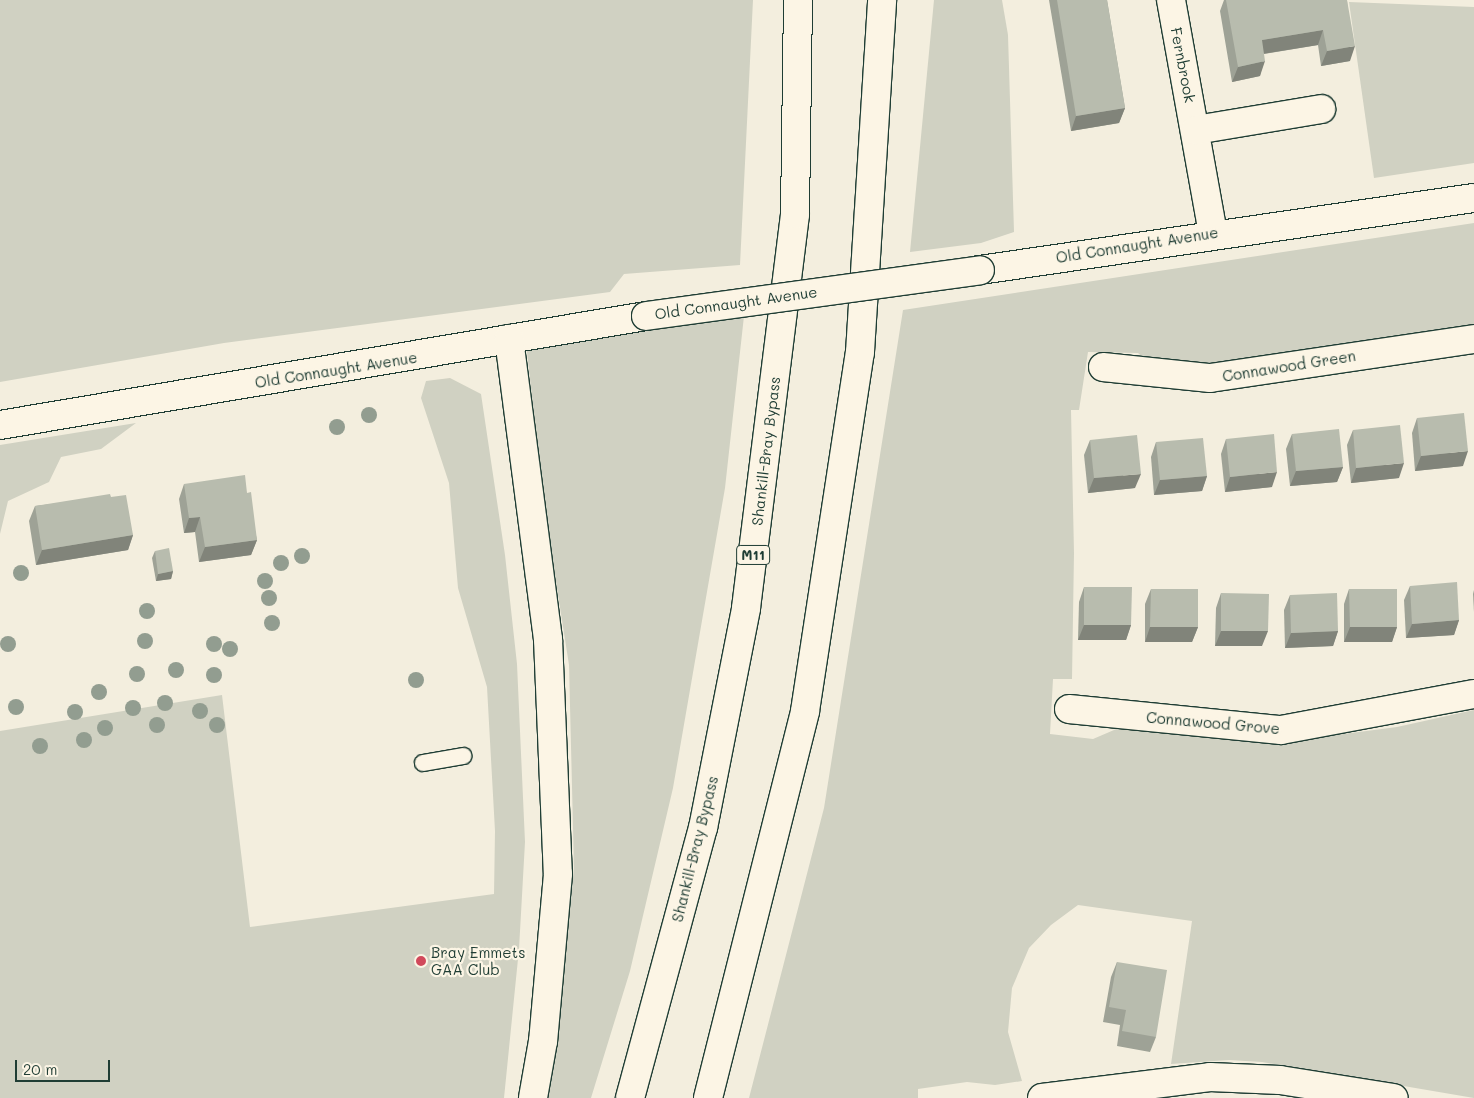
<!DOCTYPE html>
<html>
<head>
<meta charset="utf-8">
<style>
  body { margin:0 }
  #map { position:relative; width:1474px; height:1098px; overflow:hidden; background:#f3eede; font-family:Mali,sans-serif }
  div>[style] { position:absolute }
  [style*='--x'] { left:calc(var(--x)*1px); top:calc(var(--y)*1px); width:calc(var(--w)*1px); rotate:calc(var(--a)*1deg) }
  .green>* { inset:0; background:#d0d1c2 }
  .roads { filter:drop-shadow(1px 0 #1f3d34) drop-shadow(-1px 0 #1f3d34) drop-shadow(0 1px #1f3d34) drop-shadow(0 -1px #1f3d34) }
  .lane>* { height:16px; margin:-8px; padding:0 8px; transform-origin:8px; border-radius:8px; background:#fcf5e5 }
  .street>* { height:28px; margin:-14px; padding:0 14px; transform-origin:14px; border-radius:14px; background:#fcf5e5 }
  .secondary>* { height:28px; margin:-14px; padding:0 14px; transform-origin:14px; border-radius:14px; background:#fcf5e5 }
  .highway>* { height:28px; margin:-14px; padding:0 14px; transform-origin:14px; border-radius:14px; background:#fcf5e5 }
  .bridges { filter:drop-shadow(1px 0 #1f3d34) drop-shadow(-1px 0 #1f3d34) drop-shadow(0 1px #1f3d34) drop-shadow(0 -1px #1f3d34) }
  .secondary-bridge>* { height:28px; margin:-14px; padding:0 14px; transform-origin:14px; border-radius:14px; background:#fcf5e5 }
  .trees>* { width:16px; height:16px; margin:-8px; border-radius:50%; background:#929d90 }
  .wall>* { inset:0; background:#9ea296 }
  .shaded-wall>* { inset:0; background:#81847a }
  .building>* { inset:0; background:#b8bcae }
  .dots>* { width:14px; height:14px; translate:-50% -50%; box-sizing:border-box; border:2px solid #fcf5e5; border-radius:50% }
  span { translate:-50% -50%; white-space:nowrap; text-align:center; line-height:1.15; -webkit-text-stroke:4.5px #fcf5e5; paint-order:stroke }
  .shield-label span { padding:1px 4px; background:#fcf5e5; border:1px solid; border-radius:4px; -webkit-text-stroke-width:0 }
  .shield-label { font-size:14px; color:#1f3d34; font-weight:700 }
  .street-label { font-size:15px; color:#1f3d34 }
  .poi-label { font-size:15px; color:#1f3d34 }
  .left { translate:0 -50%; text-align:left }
  .scale { position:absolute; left:15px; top:1060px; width:95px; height:22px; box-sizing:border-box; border:2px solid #1f3d34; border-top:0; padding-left:6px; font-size:15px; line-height:18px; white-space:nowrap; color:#1f3d34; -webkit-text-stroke:4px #fcf5e5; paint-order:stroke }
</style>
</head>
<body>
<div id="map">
  <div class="green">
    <i style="clip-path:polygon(0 0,753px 0,740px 265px,624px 274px,610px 292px,224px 343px,0 382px)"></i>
    <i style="clip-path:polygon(934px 0,1002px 0,1008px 35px,1014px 232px,981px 243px,910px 252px)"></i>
    <i style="clip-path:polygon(1349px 2px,1474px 7px,1474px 163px,1374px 178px)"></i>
    <i style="clip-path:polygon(1474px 223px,1474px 337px,1213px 376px,1145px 359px,1138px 353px,1088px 352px,1079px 410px,1071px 410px,1074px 553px,1072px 679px,1053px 679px,1050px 734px,1093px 739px,1121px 727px,1203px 736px,1305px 739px,1397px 727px,1474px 710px,1474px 1098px,1262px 1062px,1229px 1060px,1171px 1064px,1192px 921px,1078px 905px,1051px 925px,1029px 948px,1012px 988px,1008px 1032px,1022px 1081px,995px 1085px,967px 1082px,918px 1089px,918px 1098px,749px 1098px,824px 808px,903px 310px)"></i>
    <i style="clip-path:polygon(744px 316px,725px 488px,673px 788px,630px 971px,591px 1098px,547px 1098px,574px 868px,569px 665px,544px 505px,526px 343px)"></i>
    <i style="clip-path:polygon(450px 378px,481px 394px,505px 555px,517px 664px,525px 842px,519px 949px,504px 1098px,0 1098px,0 731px,222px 695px,250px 927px,494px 894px,495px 831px,487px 687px,458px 588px,449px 483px,421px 398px,426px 381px)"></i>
    <i style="clip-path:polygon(136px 423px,101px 449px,61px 457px,49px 482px,8px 501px,0 534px,0 445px)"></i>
  </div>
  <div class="roads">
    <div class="lane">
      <i style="--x:423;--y:763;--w:41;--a:-9.9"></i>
    </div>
    <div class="street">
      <i style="--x:1171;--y:0;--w:237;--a:79.8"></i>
      <i style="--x:1196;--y:130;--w:127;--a:-9.5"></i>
      <i style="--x:1103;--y:367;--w:108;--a:5.9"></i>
      <i style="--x:1210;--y:378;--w:267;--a:-8.4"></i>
      <i style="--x:1069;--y:709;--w:213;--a:5.7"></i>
      <i style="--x:1281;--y:730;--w:196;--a:-10.6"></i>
      <i style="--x:1042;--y:1098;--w:169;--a:-7.1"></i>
      <i style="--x:1210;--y:1077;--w:70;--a:2.5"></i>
      <i style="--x:1280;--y:1080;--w:115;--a:9"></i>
    </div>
    <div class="secondary">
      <i style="--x:980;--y:270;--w:499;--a:-8.3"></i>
      <i style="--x:0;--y:425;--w:655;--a:-9.58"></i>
    </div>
    <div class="highway">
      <i style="--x:509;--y:339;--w:303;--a:82.6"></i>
      <i style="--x:548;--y:639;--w:235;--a:87.6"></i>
      <i style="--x:558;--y:874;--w:168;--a:95.1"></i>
      <i style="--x:543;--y:1041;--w:58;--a:100"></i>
      <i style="--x:630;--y:1098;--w:280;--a:-74.9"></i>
      <i style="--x:703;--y:828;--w:224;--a:-78.9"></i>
      <i style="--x:746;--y:608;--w:397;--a:-82.9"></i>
      <i style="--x:795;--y:214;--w:214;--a:-89.2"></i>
      <i style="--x:708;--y:1098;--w:399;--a:-75.9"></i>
      <i style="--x:805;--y:711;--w:363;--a:-81.3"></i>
      <i style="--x:860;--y:352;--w:353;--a:-86.4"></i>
    </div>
  </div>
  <div class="bridges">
    <div class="secondary-bridge">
      <i style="--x:646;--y:316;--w:337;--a:-7.8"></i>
    </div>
  </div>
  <div class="trees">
    <i style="left:369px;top:415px"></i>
    <i style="left:337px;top:427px"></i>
    <i style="left:302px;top:556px"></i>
    <i style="left:281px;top:563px"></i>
    <i style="left:21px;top:573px"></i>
    <i style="left:265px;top:581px"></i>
    <i style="left:269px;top:598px"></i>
    <i style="left:147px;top:611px"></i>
    <i style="left:272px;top:623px"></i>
    <i style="left:145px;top:641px"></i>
    <i style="left:8px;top:644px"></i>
    <i style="left:214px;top:644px"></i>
    <i style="left:230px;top:649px"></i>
    <i style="left:176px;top:670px"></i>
    <i style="left:137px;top:674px"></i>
    <i style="left:214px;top:675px"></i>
    <i style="left:416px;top:680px"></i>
    <i style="left:99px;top:692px"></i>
    <i style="left:165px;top:703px"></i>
    <i style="left:16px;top:707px"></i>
    <i style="left:133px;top:708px"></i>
    <i style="left:200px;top:711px"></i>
    <i style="left:75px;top:712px"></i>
    <i style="left:157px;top:725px"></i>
    <i style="left:217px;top:725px"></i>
    <i style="left:105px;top:728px"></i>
    <i style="left:84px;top:740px"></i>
    <i style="left:40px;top:746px"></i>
  </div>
  <div class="wall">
    <i style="clip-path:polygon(1049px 0,1107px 0,1125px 108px,1119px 123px,1071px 131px)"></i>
    <i style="clip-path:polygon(1224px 0,1347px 0,1350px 61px,1321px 66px,1318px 45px,1264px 54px,1260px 76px,1232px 82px,1220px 11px)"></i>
    <i style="clip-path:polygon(1417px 418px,1463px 466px,1415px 471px,1412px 433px)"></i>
    <i style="clip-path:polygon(1353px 430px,1399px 478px,1351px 483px,1347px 445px)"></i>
    <i style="clip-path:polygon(1292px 434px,1343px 467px,1337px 482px,1290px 486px,1286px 449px)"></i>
    <i style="clip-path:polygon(1226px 439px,1272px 487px,1225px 492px,1221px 454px)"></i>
    <i style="clip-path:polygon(1090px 440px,1135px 488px,1088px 493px,1084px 455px)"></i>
    <i style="clip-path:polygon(1156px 442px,1207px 476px,1202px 491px,1154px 495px,1151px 457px)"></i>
    <i style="clip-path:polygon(184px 484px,247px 493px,257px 540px,251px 555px,199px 562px,195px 532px,184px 533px,179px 499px)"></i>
    <i style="clip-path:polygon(111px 497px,133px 535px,128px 550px,36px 565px,29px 521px,35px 506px)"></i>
    <i style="clip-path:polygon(155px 551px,173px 571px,171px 579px,156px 581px,152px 558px)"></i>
    <i style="clip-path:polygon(1410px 586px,1459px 620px,1454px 635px,1406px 638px,1404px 600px)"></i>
    <i style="clip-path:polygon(1084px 587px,1131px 625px,1126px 640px,1078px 640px,1079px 602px)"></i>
    <i style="clip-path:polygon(1151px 589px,1198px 627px,1192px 642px,1145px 642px,1145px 604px)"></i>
    <i style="clip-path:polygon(1349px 589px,1397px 627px,1392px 642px,1344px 642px,1344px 604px)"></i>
    <i style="clip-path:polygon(1474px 590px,1474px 612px,1473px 594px)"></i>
    <i style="clip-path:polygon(1221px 593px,1262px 646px,1215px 646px,1216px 608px)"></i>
    <i style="clip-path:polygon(1290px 595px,1338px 631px,1333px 646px,1285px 648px,1284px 610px)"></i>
    <i style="clip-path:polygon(1117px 962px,1156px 1037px,1150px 1052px,1117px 1046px,1120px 1025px,1103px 1022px,1111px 977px)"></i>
  </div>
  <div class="shaded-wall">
    <i style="clip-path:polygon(1323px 30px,1318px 45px,1256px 55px,1262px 40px)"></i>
    <i style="clip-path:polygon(1355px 46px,1350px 61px,1321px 66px,1327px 51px)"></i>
    <i style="clip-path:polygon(1265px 61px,1260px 76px,1232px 82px,1238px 67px)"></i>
    <i style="clip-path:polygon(1125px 108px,1119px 123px,1071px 131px,1076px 116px)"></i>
    <i style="clip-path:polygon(1468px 451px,1463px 466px,1415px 471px,1421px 456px)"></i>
    <i style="clip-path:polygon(1404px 463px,1399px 478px,1351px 483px,1356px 468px)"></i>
    <i style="clip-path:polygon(1343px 467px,1337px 482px,1290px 486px,1296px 471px)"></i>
    <i style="clip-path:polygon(1277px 472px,1272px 487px,1225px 492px,1230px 477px)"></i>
    <i style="clip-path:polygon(1141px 474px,1135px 488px,1088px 493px,1094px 478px)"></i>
    <i style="clip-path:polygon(1207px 476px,1202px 491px,1154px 495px,1160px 480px)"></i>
    <i style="clip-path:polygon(200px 517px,195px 532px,184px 533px,189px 518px)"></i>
    <i style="clip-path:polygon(133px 535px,128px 550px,36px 565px,42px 550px)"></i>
    <i style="clip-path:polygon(257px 540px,251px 555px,199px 562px,205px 547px)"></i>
    <i style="clip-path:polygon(173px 571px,171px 579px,156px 581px,158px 574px)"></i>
    <i style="clip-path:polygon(1459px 620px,1454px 635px,1406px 638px,1412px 624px)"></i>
    <i style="clip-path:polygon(1084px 625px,1131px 625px,1126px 640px,1078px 640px)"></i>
    <i style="clip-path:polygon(1150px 627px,1198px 627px,1192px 642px,1145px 642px)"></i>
    <i style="clip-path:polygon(1350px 627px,1397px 627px,1392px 642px,1344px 642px)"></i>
    <i style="clip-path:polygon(1221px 631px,1268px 631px,1262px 646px,1215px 646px)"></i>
    <i style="clip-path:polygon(1338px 631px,1333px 646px,1285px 648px,1291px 633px)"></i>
  </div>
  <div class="building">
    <i style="clip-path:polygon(1057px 0,1107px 0,1125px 108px,1076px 116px)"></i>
    <i style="clip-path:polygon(1226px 0,1347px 0,1355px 46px,1327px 51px,1323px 30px,1262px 40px,1265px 61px,1238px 67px)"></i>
    <i style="clip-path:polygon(1464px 413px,1468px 451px,1421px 456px,1417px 418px)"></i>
    <i style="clip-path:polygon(1400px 425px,1404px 463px,1356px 468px,1353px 430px)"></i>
    <i style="clip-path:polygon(1339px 429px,1343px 467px,1296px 471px,1292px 434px)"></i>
    <i style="clip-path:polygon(1274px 434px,1277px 472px,1230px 477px,1226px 439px)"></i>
    <i style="clip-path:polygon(1137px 435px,1141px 474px,1094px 478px,1090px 440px)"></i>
    <i style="clip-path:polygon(1203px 438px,1207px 476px,1160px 480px,1156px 442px)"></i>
    <i style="clip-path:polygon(245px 475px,247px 493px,251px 492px,257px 540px,205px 547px,200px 517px,189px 518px,184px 484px)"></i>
    <i style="clip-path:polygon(110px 494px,111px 497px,126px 495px,133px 535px,42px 550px,35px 506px)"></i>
    <i style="clip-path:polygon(169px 548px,173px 571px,158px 574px,155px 551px)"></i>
    <i style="clip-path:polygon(1457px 582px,1459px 620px,1412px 624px,1410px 586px)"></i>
    <i style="clip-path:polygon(1084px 587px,1132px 587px,1131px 625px,1084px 625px)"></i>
    <i style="clip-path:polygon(1151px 589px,1198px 589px,1198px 627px,1150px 627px)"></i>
    <i style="clip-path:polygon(1349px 589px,1397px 589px,1397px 627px,1350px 627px)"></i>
    <i style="clip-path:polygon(1221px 593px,1269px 594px,1268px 631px,1221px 631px)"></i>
    <i style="clip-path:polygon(1337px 593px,1338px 631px,1291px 633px,1290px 595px)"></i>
    <i style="clip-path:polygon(1117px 962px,1167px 970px,1156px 1037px,1122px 1031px,1126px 1010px,1109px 1007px)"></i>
  </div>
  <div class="dots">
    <i style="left:421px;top:961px;background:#d1495b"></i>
  </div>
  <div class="shield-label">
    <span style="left:753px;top:555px">M11</span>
  </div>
  <div class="street-label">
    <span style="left:1183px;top:65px;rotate:79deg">Fernbrook</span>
    <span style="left:1137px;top:245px;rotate:-9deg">Old Connaught Avenue</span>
    <span style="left:736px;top:303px;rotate:-8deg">Old Connaught Avenue</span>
    <span style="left:1289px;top:366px;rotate:-9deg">Connawood Green</span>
    <span style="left:336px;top:370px;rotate:-9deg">Old Connaught Avenue</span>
    <span style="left:766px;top:451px;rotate:-83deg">Shankill-Bray Bypass</span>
    <span style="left:1213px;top:723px;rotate:5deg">Connawood Grove</span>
    <span style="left:695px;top:849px;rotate:-76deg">Shankill-Bray Bypass</span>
  </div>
  <div class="poi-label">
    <span class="left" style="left:431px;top:961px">Bray Emmets<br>GAA Club</span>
  </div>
  <div class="scale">20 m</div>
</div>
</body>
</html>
